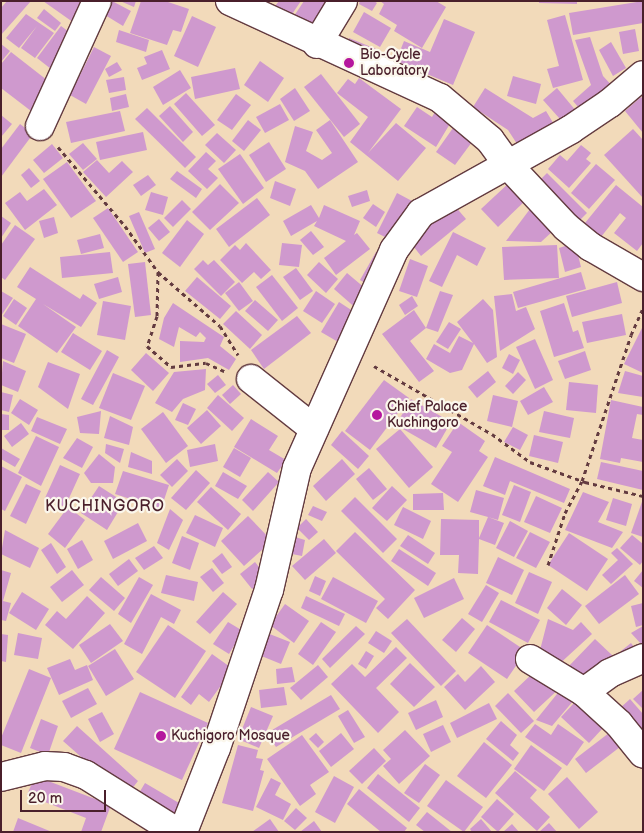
<!DOCTYPE html>
<html>
<head>
<meta charset="utf-8">
<style>
  body { margin:0 }
  #map { position:relative; width:644px; height:833px; overflow:hidden; background:#f2daba; font-family:"Balsamiq Sans",sans-serif }
  div>[style] { position:absolute }
  [style*='--x'] { left:calc(var(--x)*1px); top:calc(var(--y)*1px); width:calc(var(--w)*1px); rotate:calc(var(--a)*1deg) }
  .building>* { inset:0; background:#cf99ce }
  .path>* { height:3px; margin-top:-1.5px; transform-origin:0; background:repeating-linear-gradient(90deg,#633b40 0 4px,transparent 0 8px) }
  .roads { filter:drop-shadow(1px 0 #633b40) drop-shadow(-1px 0 #633b40) drop-shadow(0 1px #633b40) drop-shadow(0 -1px #633b40) }
  .minor>* { height:28px; margin:-14px; padding:0 14px; transform-origin:14px; border-radius:14px; background:#fff }
  .dots>* { width:14px; height:14px; translate:-50% -50%; box-sizing:border-box; border:2px solid #fbf7ec; border-radius:50% }
  span { translate:-50% -50%; white-space:nowrap; text-align:center; line-height:1.15; -webkit-text-stroke:4.5px #fbf7ec; paint-order:stroke }
  .poi-label { font-size:14px; color:#4a1f2b }
  .left { translate:0 -50%; text-align:left }
  .quarter-label { font-size:16px; color:#4a1f2b; letter-spacing:1px }
  .frame { position:absolute; inset:0; border:2px solid #4a1f2b; pointer-events:none }
  .scale { position:absolute; left:20px; top:790px; width:86px; height:22px; box-sizing:border-box; border:2px solid #4a1f2b; border-top:0; padding-left:6px; font-size:15px; line-height:18px; white-space:nowrap; color:#4a1f2b; -webkit-text-stroke:4px #fbf7ec; paint-order:stroke }
</style>
</head>
<body>
<div id="map">
  <div class="building">
    <i style="clip-path:polygon(7px 1px,31px 1px,1px 35px,1px 8px)"></i>
    <i style="clip-path:polygon(43px 1px,91px 1px,77px 25px)"></i>
    <i style="clip-path:polygon(112px 1px,131px 11px,123px 26px,105px 15px)"></i>
    <i style="clip-path:polygon(120px 1px,136px 1px,134px 7px)"></i>
    <i style="clip-path:polygon(141px 1px,165px 1px,189px 9px,181px 32px,173px 30px,167px 45px,130px 33px)"></i>
    <i style="clip-path:polygon(279px 1px,301px 1px,288px 20px,272px 10px)"></i>
    <i style="clip-path:polygon(304px 1px,335px 1px,312px 36px,290px 22px)"></i>
    <i style="clip-path:polygon(360px 1px,374px 1px,377px 3px,372px 11px,359px 4px)"></i>
    <i style="clip-path:polygon(380px 1px,436px 1px,446px 7px,422px 48px,394px 31px,397px 25px,379px 14px,384px 4px)"></i>
    <i style="clip-path:polygon(539px 1px,577px 1px,577px 4px,539px 3px)"></i>
    <i style="clip-path:polygon(643px 1px,643px 23px,573px 35px,569px 13px)"></i>
    <i style="clip-path:polygon(44px 9px,61px 23px,55px 31px,37px 18px)"></i>
    <i style="clip-path:polygon(364px 12px,391px 28px,380px 47px,353px 32px)"></i>
    <i style="clip-path:polygon(26px 14px,54px 33px,35px 58px,21px 48px,37px 26px,19px 48px,6px 38px)"></i>
    <i style="clip-path:polygon(565px 15px,583px 80px,553px 88px,547px 69px,559px 66px,547px 20px)"></i>
    <i style="clip-path:polygon(192px 16px,216px 27px,198px 67px,174px 56px)"></i>
    <i style="clip-path:polygon(444px 19px,475px 32px,453px 85px,396px 61px,404px 41px,430px 52px)"></i>
    <i style="clip-path:polygon(61px 26px,76px 37px,51px 69px,37px 58px)"></i>
    <i style="clip-path:polygon(635px 29px,639px 51px,623px 54px,619px 32px)"></i>
    <i style="clip-path:polygon(119px 30px,149px 40px,146px 52px,116px 42px)"></i>
    <i style="clip-path:polygon(590px 37px,603px 76px,615px 89px,586px 116px,573px 101px,591px 85px,575px 40px)"></i>
    <i style="clip-path:polygon(349px 38px,381px 51px,376px 63px,344px 50px)"></i>
    <i style="clip-path:polygon(611px 42px,626px 68px,613px 76px,599px 50px)"></i>
    <i style="clip-path:polygon(1px 44px,10px 51px,1px 62px)"></i>
    <i style="clip-path:polygon(94px 47px,111px 56px,86px 104px,70px 95px)"></i>
    <i style="clip-path:polygon(162px 50px,170px 69px,142px 80px,137px 68px,147px 64px,144px 57px)"></i>
    <i style="clip-path:polygon(11px 52px,52px 84px,31px 111px,1px 88px,1px 64px)"></i>
    <i style="clip-path:polygon(260px 61px,284px 78px,268px 102px,244px 85px)"></i>
    <i style="clip-path:polygon(117px 62px,122px 70px,109px 77px,105px 69px)"></i>
    <i style="clip-path:polygon(235px 68px,240px 89px,195px 99px,191px 77px)"></i>
    <i style="clip-path:polygon(180px 70px,191px 88px,163px 105px,153px 87px)"></i>
    <i style="clip-path:polygon(321px 74px,360px 124px,344px 137px,304px 87px)"></i>
    <i style="clip-path:polygon(513px 76px,541px 84px,536px 104px,507px 96px)"></i>
    <i style="clip-path:polygon(124px 77px,126px 90px,109px 93px,106px 80px)"></i>
    <i style="clip-path:polygon(359px 78px,401px 109px,368px 153px,396px 123px,426px 148px,398px 181px,350px 142px,368px 117px,337px 93px,348px 79px,355px 84px)"></i>
    <i style="clip-path:polygon(295px 88px,310px 111px,294px 121px,280px 99px)"></i>
    <i style="clip-path:polygon(485px 88px,533px 118px,546px 111px,558px 131px,523px 153px,508px 130px,473px 107px)"></i>
    <i style="clip-path:polygon(557px 88px,581px 117px,568px 128px,543px 100px)"></i>
    <i style="clip-path:polygon(186px 93px,215px 125px,202px 136px,174px 104px)"></i>
    <i style="clip-path:polygon(126px 94px,129px 107px,112px 111px,110px 98px)"></i>
    <i style="clip-path:polygon(236px 94px,251px 105px,232px 130px,217px 120px)"></i>
    <i style="clip-path:polygon(641px 97px,643px 99px,643px 133px,625px 111px)"></i>
    <i style="clip-path:polygon(280px 104px,289px 120px,265px 133px,256px 117px)"></i>
    <i style="clip-path:polygon(170px 106px,193px 132px,183px 142px,159px 116px)"></i>
    <i style="clip-path:polygon(417px 107px,432px 117px,435px 112px,451px 122px,436px 147px,404px 126px)"></i>
    <i style="clip-path:polygon(147px 108px,196px 157px,185px 168px,135px 119px)"></i>
    <i style="clip-path:polygon(120px 111px,125px 131px,71px 143px,66px 122px)"></i>
    <i style="clip-path:polygon(1px 115px,12px 124px,1px 137px)"></i>
    <i style="clip-path:polygon(248px 120px,261px 130px,244px 151px,232px 141px)"></i>
    <i style="clip-path:polygon(330px 120px,358px 162px,318px 189px,305px 171px,285px 162px,295px 126px,313px 132px,306px 151px,322px 160px,332px 153px,316px 130px)"></i>
    <i style="clip-path:polygon(20px 124px,33px 134px,1px 177px,1px 149px)"></i>
    <i style="clip-path:polygon(453px 128px,472px 142px,455px 165px,436px 152px)"></i>
    <i style="clip-path:polygon(633px 129px,643px 140px,643px 198px,604px 155px)"></i>
    <i style="clip-path:polygon(143px 132px,147px 150px,100px 160px,96px 142px)"></i>
    <i style="clip-path:polygon(217px 133px,236px 150px,224px 163px,205px 145px)"></i>
    <i style="clip-path:polygon(269px 142px,286px 169px,266px 182px,249px 155px)"></i>
    <i style="clip-path:polygon(83px 143px,97px 159px,83px 170px,69px 154px)"></i>
    <i style="clip-path:polygon(52px 144px,63px 158px,44px 173px,33px 160px)"></i>
    <i style="clip-path:polygon(581px 145px,591px 153px,586px 159px,591px 163px,569px 188px,548px 169px,560px 155px,567px 161px)"></i>
    <i style="clip-path:polygon(206px 152px,216px 161px,208px 169px,218px 178px,207px 189px,188px 171px)"></i>
    <i style="clip-path:polygon(240px 154px,264px 188px,243px 204px,218px 169px)"></i>
    <i style="clip-path:polygon(97px 160px,109px 173px,122px 161px,133px 172px,106px 197px,83px 172px)"></i>
    <i style="clip-path:polygon(67px 162px,96px 201px,71px 218px,43px 179px)"></i>
    <i style="clip-path:polygon(596px 164px,615px 180px,589px 209px,571px 193px)"></i>
    <i style="clip-path:polygon(29px 168px,40px 181px,31px 188px,21px 175px)"></i>
    <i style="clip-path:polygon(177px 171px,202px 189px,196px 198px,170px 179px)"></i>
    <i style="clip-path:polygon(547px 173px,587px 213px,573px 227px,533px 187px)"></i>
    <i style="clip-path:polygon(148px 175px,156px 185px,141px 196px,133px 185px)"></i>
    <i style="clip-path:polygon(275px 181px,296px 189px,290px 206px,270px 198px)"></i>
    <i style="clip-path:polygon(510px 182px,526px 200px,498px 227px,481px 209px)"></i>
    <i style="clip-path:polygon(220px 184px,239px 203px,210px 230px,192px 212px)"></i>
    <i style="clip-path:polygon(616px 185px,643px 207px,643px 243px,637px 251px,614px 233px,626px 218px,620px 213px,593px 247px,576px 234px)"></i>
    <i style="clip-path:polygon(44px 189px,57px 205px,25px 230px,5px 203px,20px 192px,27px 201px)"></i>
    <i style="clip-path:polygon(367px 190px,370px 201px,352px 207px,348px 196px)"></i>
    <i style="clip-path:polygon(151px 192px,168px 197px,163px 215px,145px 210px)"></i>
    <i style="clip-path:polygon(397px 193px,412px 201px,393px 241px,377px 233px)"></i>
    <i style="clip-path:polygon(257px 198px,270px 215px,229px 247px,216px 229px)"></i>
    <i style="clip-path:polygon(182px 200px,191px 209px,173px 227px,164px 218px)"></i>
    <i style="clip-path:polygon(373px 204px,385px 212px,376px 227px,363px 218px)"></i>
    <i style="clip-path:polygon(311px 205px,319px 218px,324px 205px,360px 221px,354px 235px,357px 233px,370px 249px,336px 275px,324px 258px,346px 241px,314px 226px,317px 221px,291px 236px,283px 221px)"></i>
    <i style="clip-path:polygon(454px 205px,466px 219px,421px 256px,410px 242px)"></i>
    <i style="clip-path:polygon(108px 208px,138px 252px,123px 262px,93px 218px)"></i>
    <i style="clip-path:polygon(530px 209px,553px 231px,541px 242px,506px 241px)"></i>
    <i style="clip-path:polygon(139px 212px,155px 249px,145px 253px,129px 216px)"></i>
    <i style="clip-path:polygon(1px 216px,11px 223px,1px 238px)"></i>
    <i style="clip-path:polygon(54px 217px,58px 233px,44px 238px,39px 221px)"></i>
    <i style="clip-path:polygon(159px 219px,170px 232px,159px 241px,148px 228px)"></i>
    <i style="clip-path:polygon(187px 220px,204px 234px,180px 267px,162px 253px)"></i>
    <i style="clip-path:polygon(15px 225px,35px 239px,5px 280px,1px 277px,1px 245px)"></i>
    <i style="clip-path:polygon(311px 231px,324px 247px,313px 255px,300px 240px)"></i>
    <i style="clip-path:polygon(453px 232px,486px 248px,477px 266px,457px 255px,442px 287px,429px 281px)"></i>
    <i style="clip-path:polygon(100px 234px,104px 248px,81px 254px,77px 240px)"></i>
    <i style="clip-path:polygon(246px 243px,271px 270px,261px 279px,254px 272px,242px 283px,220px 260px,235px 245px,240px 250px)"></i>
    <i style="clip-path:polygon(282px 243px,302px 245px,299px 267px,279px 265px)"></i>
    <i style="clip-path:polygon(575px 243px,581px 267px,565px 272px,559px 248px)"></i>
    <i style="clip-path:polygon(557px 245px,559px 278px,504px 280px,502px 247px)"></i>
    <i style="clip-path:polygon(110px 252px,113px 273px,62px 278px,60px 257px)"></i>
    <i style="clip-path:polygon(376px 252px,388px 259px,372px 287px,360px 280px)"></i>
    <i style="clip-path:polygon(410px 259px,428px 266px,417px 297px,399px 291px)"></i>
    <i style="clip-path:polygon(203px 260px,208px 265px,214px 260px,235px 282px,221px 296px,194px 269px)"></i>
    <i style="clip-path:polygon(145px 262px,151px 315px,135px 317px,128px 264px)"></i>
    <i style="clip-path:polygon(319px 262px,338px 279px,326px 293px,307px 275px)"></i>
    <i style="clip-path:polygon(30px 267px,80px 299px,83px 294px,97px 303px,81px 327px,43px 304px,76px 327px,57px 353px,18px 326px,36px 299px,17px 287px)"></i>
    <i style="clip-path:polygon(296px 268px,313px 291px,300px 300px,283px 277px)"></i>
    <i style="clip-path:polygon(581px 272px,586px 289px,518px 308px,513px 292px)"></i>
    <i style="clip-path:polygon(347px 273px,372px 294px,358px 310px,334px 289px)"></i>
    <i style="clip-path:polygon(272px 275px,298px 308px,282px 321px,256px 287px)"></i>
    <i style="clip-path:polygon(118px 277px,122px 292px,99px 299px,94px 284px)"></i>
    <i style="clip-path:polygon(197px 277px,231px 306px,220px 319px,185px 291px)"></i>
    <i style="clip-path:polygon(239px 282px,253px 301px,239px 311px,225px 293px)"></i>
    <i style="clip-path:polygon(617px 282px,622px 303px,572px 317px,566px 296px)"></i>
    <i style="clip-path:polygon(1px 291px,13px 298px,1px 316px)"></i>
    <i style="clip-path:polygon(316px 291px,335px 304px,322px 323px,303px 311px)"></i>
    <i style="clip-path:polygon(440px 291px,453px 295px,438px 332px,426px 328px)"></i>
    <i style="clip-path:polygon(512px 294px,516px 311px,526px 307px,535px 329px,500px 351px,494px 296px)"></i>
    <i style="clip-path:polygon(412px 296px,418px 306px,405px 315px,399px 305px)"></i>
    <i style="clip-path:polygon(14px 299px,27px 308px,16px 325px,3px 316px)"></i>
    <i style="clip-path:polygon(483px 299px,493px 310px,497px 357px,487px 363px,474px 344px,462px 370px,450px 373px,426px 359px,434px 344px,450px 353px,459px 336px,473px 343px,457px 322px)"></i>
    <i style="clip-path:polygon(255px 300px,278px 320px,268px 331px,245px 311px)"></i>
    <i style="clip-path:polygon(103px 301px,131px 306px,125px 340px,97px 335px)"></i>
    <i style="clip-path:polygon(339px 302px,362px 317px,345px 346px,321px 332px)"></i>
    <i style="clip-path:polygon(173px 303px,224px 337px,220px 346px,236px 359px,229px 370px,208px 358px,180px 362px,180px 341px,204px 342px,206px 338px,200px 332px,196px 337px,179px 327px,174px 347px,159px 339px,164px 318px)"></i>
    <i style="clip-path:polygon(564px 303px,573px 332px,578px 330px,584px 348px,554px 357px,540px 311px)"></i>
    <i style="clip-path:polygon(414px 310px,426px 328px,410px 341px,434px 371px,419px 382px,382px 334px)"></i>
    <i style="clip-path:polygon(236px 311px,262px 335px,250px 349px,223px 324px)"></i>
    <i style="clip-path:polygon(622px 314px,626px 335px,587px 343px,582px 322px)"></i>
    <i style="clip-path:polygon(297px 316px,311px 333px,264px 369px,251px 350px)"></i>
    <i style="clip-path:polygon(449px 322px,461px 329px,448px 349px,436px 342px)"></i>
    <i style="clip-path:polygon(1px 324px,26px 334px,14px 363px,1px 358px)"></i>
    <i style="clip-path:polygon(643px 326px,643px 373px,624px 364px)"></i>
    <i style="clip-path:polygon(73px 333px,102px 351px,90px 370px,61px 352px)"></i>
    <i style="clip-path:polygon(535px 339px,553px 380px,535px 389px,516px 347px)"></i>
    <i style="clip-path:polygon(107px 350px,119px 357px,93px 405px,81px 399px)"></i>
    <i style="clip-path:polygon(585px 351px,591px 370px,565px 379px,558px 361px)"></i>
    <i style="clip-path:polygon(146px 353px,169px 373px,153px 391px,131px 370px)"></i>
    <i style="clip-path:polygon(509px 354px,520px 360px,513px 374px,502px 368px)"></i>
    <i style="clip-path:polygon(3px 361px,26px 371px,18px 392px,1px 385px)"></i>
    <i style="clip-path:polygon(48px 362px,80px 374px,68px 409px,38px 387px)"></i>
    <i style="clip-path:polygon(206px 369px,205px 390px,183px 399px,172px 412px,155px 403px,174px 372px)"></i>
    <i style="clip-path:polygon(488px 371px,496px 382px,477px 398px,468px 387px)"></i>
    <i style="clip-path:polygon(625px 371px,643px 376px,643px 397px,618px 393px)"></i>
    <i style="clip-path:polygon(518px 372px,526px 380px,513px 394px,505px 386px)"></i>
    <i style="clip-path:polygon(113px 373px,145px 386px,131px 420px,99px 408px)"></i>
    <i style="clip-path:polygon(218px 375px,226px 385px,215px 393px,207px 384px)"></i>
    <i style="clip-path:polygon(384px 380px,409px 398px,370px 450px,345px 431px)"></i>
    <i style="clip-path:polygon(569px 382px,598px 385px,596px 413px,566px 410px)"></i>
    <i style="clip-path:polygon(233px 385px,241px 394px,230px 404px,222px 395px)"></i>
    <i style="clip-path:polygon(544px 387px,553px 402px,528px 415px,520px 401px)"></i>
    <i style="clip-path:polygon(1px 392px,13px 395px,9px 412px,1px 410px)"></i>
    <i style="clip-path:polygon(218px 395px,244px 418px,232px 431px,207px 408px)"></i>
    <i style="clip-path:polygon(493px 395px,518px 401px,512px 427px,487px 421px)"></i>
    <i style="clip-path:polygon(20px 399px,38px 410px,29px 425px,11px 413px)"></i>
    <i style="clip-path:polygon(411px 399px,451px 422px,436px 448px,396px 425px)"></i>
    <i style="clip-path:polygon(611px 400px,643px 407px,643px 415px,637px 414px,632px 438px,643px 440px,643px 462px,621px 458px,620px 463px,600px 459px)"></i>
    <i style="clip-path:polygon(183px 403px,196px 409px,188px 425px,175px 420px)"></i>
    <i style="clip-path:polygon(207px 410px,221px 426px,201px 444px,187px 428px)"></i>
    <i style="clip-path:polygon(101px 411px,99px 434px,80px 433px,77px 417px)"></i>
    <i style="clip-path:polygon(544px 411px,574px 418px,570px 438px,539px 432px)"></i>
    <i style="clip-path:polygon(163px 412px,188px 446px,166px 463px,141px 429px)"></i>
    <i style="clip-path:polygon(1px 414px,9px 415px,9px 430px,1px 430px)"></i>
    <i style="clip-path:polygon(110px 416px,133px 427px,129px 445px,104px 438px)"></i>
    <i style="clip-path:polygon(37px 417px,67px 429px,60px 444px,31px 431px)"></i>
    <i style="clip-path:polygon(251px 419px,278px 436px,269px 450px,286px 460px,277px 473px,234px 447px)"></i>
    <i style="clip-path:polygon(458px 422px,485px 441px,479px 451px,488px 457px,458px 502px,431px 484px,452px 452px,442px 446px)"></i>
    <i style="clip-path:polygon(21px 423px,29px 434px,12px 447px,4px 436px)"></i>
    <i style="clip-path:polygon(513px 427px,528px 435px,520px 450px,504px 442px)"></i>
    <i style="clip-path:polygon(400px 429px,433px 467px,409px 488px,376px 449px)"></i>
    <i style="clip-path:polygon(342px 431px,369px 456px,358px 469px,331px 445px)"></i>
    <i style="clip-path:polygon(534px 435px,563px 442px,558px 463px,529px 456px)"></i>
    <i style="clip-path:polygon(36px 436px,59px 447px,41px 486px,18px 473px)"></i>
    <i style="clip-path:polygon(77px 438px,93px 447px,82px 468px,63px 458px)"></i>
    <i style="clip-path:polygon(106px 444px,124px 449px,120px 463px,105px 453px)"></i>
    <i style="clip-path:polygon(215px 444px,218px 461px,190px 467px,187px 450px)"></i>
    <i style="clip-path:polygon(1px 448px,20px 459px,15px 467px,1px 459px)"></i>
    <i style="clip-path:polygon(234px 448px,251px 458px,240px 477px,223px 467px)"></i>
    <i style="clip-path:polygon(131px 452px,152px 461px,152px 474px,128px 467px)"></i>
    <i style="clip-path:polygon(99px 454px,115px 467px,113px 483px,91px 483px,84px 473px)"></i>
    <i style="clip-path:polygon(495px 457px,570px 489px,564px 503px,510px 481px,505px 495px,483px 486px)"></i>
    <i style="clip-path:polygon(177px 459px,188px 471px,172px 487px,160px 475px)"></i>
    <i style="clip-path:polygon(342px 459px,355px 474px,326px 501px,313px 486px)"></i>
    <i style="clip-path:polygon(601px 462px,643px 471px,643px 490px,597px 479px)"></i>
    <i style="clip-path:polygon(60px 465px,80px 474px,65px 507px,45px 498px)"></i>
    <i style="clip-path:polygon(1px 466px,22px 477px,5px 511px,1px 509px)"></i>
    <i style="clip-path:polygon(369px 468px,387px 489px,373px 500px,356px 479px)"></i>
    <i style="clip-path:polygon(196px 470px,210px 483px,186px 510px,171px 498px)"></i>
    <i style="clip-path:polygon(123px 471px,169px 485px,161px 509px,115px 494px)"></i>
    <i style="clip-path:polygon(223px 472px,247px 486px,238px 499px,215px 486px)"></i>
    <i style="clip-path:polygon(268px 472px,279px 482px,253px 511px,242px 500px)"></i>
    <i style="clip-path:polygon(26px 484px,41px 491px,26px 524px,10px 516px)"></i>
    <i style="clip-path:polygon(514px 485px,531px 492px,520px 522px,502px 515px)"></i>
    <i style="clip-path:polygon(99px 486px,124px 502px,107px 530px,81px 513px)"></i>
    <i style="clip-path:polygon(392px 486px,407px 500px,387px 521px,372px 508px)"></i>
    <i style="clip-path:polygon(211px 487px,241px 514px,228px 530px,197px 502px)"></i>
    <i style="clip-path:polygon(476px 490px,504px 498px,498px 520px,488px 517px,504px 523px,495px 545px,479px 539px,478px 574px,458px 573px,459px 555px,440px 555px,441px 519px,479px 520px,479px 538px,488px 517px,470px 512px)"></i>
    <i style="clip-path:polygon(583px 492px,609px 502px,598px 522px,623px 532px,612px 548px,565px 530px)"></i>
    <i style="clip-path:polygon(443px 493px,444px 510px,413px 510px,413px 494px)"></i>
    <i style="clip-path:polygon(536px 496px,562px 508px,550px 533px,524px 522px)"></i>
    <i style="clip-path:polygon(355px 497px,397px 539px,383px 553px,341px 511px)"></i>
    <i style="clip-path:polygon(613px 498px,632px 504px,626px 526px,606px 520px)"></i>
    <i style="clip-path:polygon(643px 499px,643px 537px,631px 533px)"></i>
    <i style="clip-path:polygon(313px 506px,327px 512px,322px 521px,308px 515px)"></i>
    <i style="clip-path:polygon(68px 507px,85px 520px,65px 548px,48px 534px)"></i>
    <i style="clip-path:polygon(403px 507px,431px 521px,423px 539px,394px 525px)"></i>
    <i style="clip-path:polygon(170px 509px,183px 520px,169px 550px,157px 543px)"></i>
    <i style="clip-path:polygon(195px 515px,223px 528px,215px 547px,186px 533px)"></i>
    <i style="clip-path:polygon(248px 516px,272px 541px,244px 566px,221px 541px)"></i>
    <i style="clip-path:polygon(306px 519px,318px 532px,309px 540px,297px 528px)"></i>
    <i style="clip-path:polygon(510px 521px,528px 531px,514px 557px,496px 548px)"></i>
    <i style="clip-path:polygon(138px 523px,147px 541px,113px 559px,104px 541px)"></i>
    <i style="clip-path:polygon(5px 530px,39px 548px,30px 568px,1px 554px)"></i>
    <i style="clip-path:polygon(355px 532px,415px 590px,388px 619px,376px 608px,385px 599px,336px 551px)"></i>
    <i style="clip-path:polygon(530px 532px,550px 542px,536px 568px,516px 558px)"></i>
    <i style="clip-path:polygon(569px 533px,608px 559px,587px 591px,548px 565px)"></i>
    <i style="clip-path:polygon(408px 535px,435px 553px,428px 564px,400px 546px)"></i>
    <i style="clip-path:polygon(632px 535px,643px 544px,643px 561px,640px 565px,620px 548px)"></i>
    <i style="clip-path:polygon(182px 536px,199px 543px,190px 570px,172px 563px)"></i>
    <i style="clip-path:polygon(295px 537px,305px 540px,302px 556px,292px 554px)"></i>
    <i style="clip-path:polygon(324px 539px,336px 553px,305px 580px,292px 566px)"></i>
    <i style="clip-path:polygon(82px 540px,93px 560px,78px 569px,67px 549px)"></i>
    <i style="clip-path:polygon(51px 543px,66px 567px,57px 574px,41px 550px)"></i>
    <i style="clip-path:polygon(154px 546px,163px 558px,144px 570px,135px 558px)"></i>
    <i style="clip-path:polygon(617px 548px,633px 564px,611px 584px,602px 575px,618px 560px,611px 553px)"></i>
    <i style="clip-path:polygon(399px 549px,436px 573px,428px 586px,391px 561px)"></i>
    <i style="clip-path:polygon(222px 553px,232px 567px,222px 574px,212px 561px)"></i>
    <i style="clip-path:polygon(498px 557px,524px 570px,512px 595px,486px 583px)"></i>
    <i style="clip-path:polygon(129px 559px,138px 571px,118px 586px,109px 574px)"></i>
    <i style="clip-path:polygon(255px 562px,267px 577px,252px 589px,240px 574px)"></i>
    <i style="clip-path:polygon(212px 568px,224px 583px,213px 592px,200px 577px)"></i>
    <i style="clip-path:polygon(1px 570px,11px 573px,3px 601px,11px 603px,6px 621px,1px 620px)"></i>
    <i style="clip-path:polygon(72px 570px,84px 585px,62px 602px,50px 587px)"></i>
    <i style="clip-path:polygon(643px 570px,643px 588px,634px 581px)"></i>
    <i style="clip-path:polygon(529px 572px,552px 582px,538px 614px,515px 603px)"></i>
    <i style="clip-path:polygon(166px 575px,198px 582px,194px 601px,161px 593px)"></i>
    <i style="clip-path:polygon(625px 575px,639px 594px,599px 624px,585px 606px)"></i>
    <i style="clip-path:polygon(315px 576px,326px 581px,320px 596px,309px 591px)"></i>
    <i style="clip-path:polygon(101px 577px,125px 598px,114px 611px,89px 590px)"></i>
    <i style="clip-path:polygon(139px 577px,153px 585px,131px 623px,118px 614px)"></i>
    <i style="clip-path:polygon(333px 577px,378px 601px,366px 623px,321px 599px)"></i>
    <i style="clip-path:polygon(454px 578px,464px 599px,424px 618px,414px 598px)"></i>
    <i style="clip-path:polygon(486px 585px,499px 593px,482px 622px,468px 614px)"></i>
    <i style="clip-path:polygon(562px 589px,582px 605px,566px 625px,547px 608px)"></i>
    <i style="clip-path:polygon(22px 592px,49px 609px,36px 630px,9px 613px)"></i>
    <i style="clip-path:polygon(223px 592px,237px 604px,210px 634px,196px 622px)"></i>
    <i style="clip-path:polygon(151px 594px,181px 610px,174px 624px,161px 617px,142px 654px,124px 644px)"></i>
    <i style="clip-path:polygon(87px 596px,105px 613px,73px 649px,45px 625px,57px 611px,66px 619px)"></i>
    <i style="clip-path:polygon(306px 596px,345px 614px,339px 626px,301px 608px)"></i>
    <i style="clip-path:polygon(501px 600px,540px 620px,528px 643px,489px 622px)"></i>
    <i style="clip-path:polygon(643px 603px,643px 625px,636px 627px,631px 606px)"></i>
    <i style="clip-path:polygon(285px 604px,309px 621px,294px 643px,270px 625px)"></i>
    <i style="clip-path:polygon(462px 618px,475px 629px,456px 652px,442px 640px)"></i>
    <i style="clip-path:polygon(407px 619px,456px 671px,441px 686px,391px 633px)"></i>
    <i style="clip-path:polygon(548px 619px,573px 630px,581px 622px,592px 634px,556px 667px,539px 654px)"></i>
    <i style="clip-path:polygon(228px 622px,243px 631px,229px 654px,213px 644px)"></i>
    <i style="clip-path:polygon(321px 622px,336px 632px,313px 665px,298px 654px)"></i>
    <i style="clip-path:polygon(110px 624px,123px 641px,91px 663px,79px 645px)"></i>
    <i style="clip-path:polygon(168px 625px,206px 651px,175px 698px,136px 672px)"></i>
    <i style="clip-path:polygon(487px 625px,526px 651px,507px 679px,468px 653px)"></i>
    <i style="clip-path:polygon(356px 626px,365px 634px,330px 668px,322px 659px)"></i>
    <i style="clip-path:polygon(643px 626px,643px 646px,631px 633px)"></i>
    <i style="clip-path:polygon(376px 631px,392px 641px,384px 653px,368px 643px)"></i>
    <i style="clip-path:polygon(18px 633px,42px 638px,38px 659px,14px 655px)"></i>
    <i style="clip-path:polygon(267px 633px,290px 642px,281px 664px,259px 655px)"></i>
    <i style="clip-path:polygon(1px 634px,8px 635px,6px 662px,1px 661px)"></i>
    <i style="clip-path:polygon(595px 639px,613px 656px,584px 685px,567px 668px)"></i>
    <i style="clip-path:polygon(631px 643px,638px 652px,628px 660px,621px 651px)"></i>
    <i style="clip-path:polygon(396px 647px,407px 658px,376px 688px,399px 712px,378px 733px,331px 684px,352px 664px,365px 677px)"></i>
    <i style="clip-path:polygon(115px 649px,134px 679px,106px 696px,88px 666px)"></i>
    <i style="clip-path:polygon(366px 651px,374px 656px,366px 669px,358px 664px)"></i>
    <i style="clip-path:polygon(212px 654px,233px 669px,209px 702px,199px 694px,191px 705px,181px 697px)"></i>
    <i style="clip-path:polygon(70px 659px,75px 670px,87px 665px,93px 680px,59px 695px,47px 668px)"></i>
    <i style="clip-path:polygon(410px 663px,435px 687px,414px 707px,390px 684px)"></i>
    <i style="clip-path:polygon(318px 665px,328px 677px,301px 700px,290px 688px)"></i>
    <i style="clip-path:polygon(481px 666px,495px 682px,465px 710px,444px 687px,458px 674px,465px 682px)"></i>
    <i style="clip-path:polygon(292px 667px,295px 682px,277px 684px,276px 669px)"></i>
    <i style="clip-path:polygon(29px 669px,51px 678px,21px 753px,1px 745px,1px 738px)"></i>
    <i style="clip-path:polygon(533px 673px,544px 685px,552px 677px,561px 687px,534px 712px,514px 691px)"></i>
    <i style="clip-path:polygon(284px 687px,287px 705px,261px 708px,259px 690px)"></i>
    <i style="clip-path:polygon(88px 688px,97px 704px,71px 718px,62px 701px)"></i>
    <i style="clip-path:polygon(561px 689px,574px 700px,552px 726px,536px 720px)"></i>
    <i style="clip-path:polygon(643px 690px,643px 709px,633px 699px)"></i>
    <i style="clip-path:polygon(140px 692px,208px 723px,182px 780px,114px 749px)"></i>
    <i style="clip-path:polygon(508px 693px,534px 721px,521px 733px,495px 706px)"></i>
    <i style="clip-path:polygon(331px 695px,340px 709px,276px 747px,267px 733px)"></i>
    <i style="clip-path:polygon(630px 699px,643px 714px,643px 739px,618px 710px)"></i>
    <i style="clip-path:polygon(436px 700px,443px 717px,416px 730px,408px 713px)"></i>
    <i style="clip-path:polygon(489px 703px,497px 719px,457px 738px,450px 723px)"></i>
    <i style="clip-path:polygon(574px 703px,603px 728px,589px 743px,561px 717px)"></i>
    <i style="clip-path:polygon(251px 707px,273px 716px,259px 748px,238px 739px)"></i>
    <i style="clip-path:polygon(348px 710px,365px 737px,354px 743px,338px 716px)"></i>
    <i style="clip-path:polygon(102px 712px,114px 734px,100px 742px,88px 719px)"></i>
    <i style="clip-path:polygon(41px 719px,58px 726px,48px 755px,30px 748px)"></i>
    <i style="clip-path:polygon(501px 721px,517px 735px,510px 745px,519px 753px,513px 761px,486px 739px)"></i>
    <i style="clip-path:polygon(535px 724px,551px 735px,558px 724px,584px 742px,567px 766px,525px 737px)"></i>
    <i style="clip-path:polygon(443px 725px,451px 742px,431px 752px,423px 734px)"></i>
    <i style="clip-path:polygon(77px 726px,138px 781px,131px 790px,118px 779px,113px 785px,63px 741px)"></i>
    <i style="clip-path:polygon(405px 730px,430px 756px,399px 784px,383px 766px,391px 759px,383px 750px)"></i>
    <i style="clip-path:polygon(316px 733px,324px 742px,318px 748px,309px 739px)"></i>
    <i style="clip-path:polygon(341px 733px,354px 749px,331px 767px,319px 751px)"></i>
    <i style="clip-path:polygon(609px 733px,620px 747px,586px 773px,575px 759px)"></i>
    <i style="clip-path:polygon(302px 735px,329px 772px,310px 785px,316px 794px,300px 806px,267px 759px)"></i>
    <i style="clip-path:polygon(484px 742px,512px 765px,486px 798px,457px 776px)"></i>
    <i style="clip-path:polygon(238px 745px,258px 750px,256px 758px,263px 759px,260px 770px,264px 771px,253px 811px,222px 803px)"></i>
    <i style="clip-path:polygon(531px 745px,562px 768px,544px 791px,514px 769px)"></i>
    <i style="clip-path:polygon(374px 748px,386px 761px,362px 784px,349px 771px)"></i>
    <i style="clip-path:polygon(425px 764px,440px 775px,419px 803px,404px 793px)"></i>
    <i style="clip-path:polygon(515px 771px,537px 790px,530px 798px,550px 817px,537px 831px,495px 793px)"></i>
    <i style="clip-path:polygon(378px 774px,420px 808px,409px 822px,367px 788px)"></i>
    <i style="clip-path:polygon(35px 776px,111px 805px,101px 832px,81px 832px,86px 818px,27px 795px)"></i>
    <i style="clip-path:polygon(334px 776px,354px 787px,335px 823px,315px 812px)"></i>
    <i style="clip-path:polygon(567px 777px,598px 812px,579px 829px,548px 794px)"></i>
    <i style="clip-path:polygon(194px 778px,177px 822px,136px 798px,145px 783px,179px 803px)"></i>
    <i style="clip-path:polygon(271px 778px,281px 783px,275px 795px,291px 804px,283px 820px,256px 807px)"></i>
    <i style="clip-path:polygon(446px 780px,483px 807px,464px 832px,427px 806px)"></i>
    <i style="clip-path:polygon(359px 789px,407px 828px,404px 832px,381px 832px,347px 804px)"></i>
    <i style="clip-path:polygon(497px 799px,514px 814px,498px 832px,481px 817px)"></i>
    <i style="clip-path:polygon(296px 808px,307px 818px,295px 830px,284px 821px)"></i>
    <i style="clip-path:polygon(427px 812px,452px 832px,425px 832px,416px 825px)"></i>
    <i style="clip-path:polygon(18px 818px,52px 832px,13px 832px)"></i>
    <i style="clip-path:polygon(270px 819px,279px 832px,252px 832px)"></i>
    <i style="clip-path:polygon(481px 819px,492px 832px,472px 832px,470px 829px)"></i>
    <i style="clip-path:polygon(314px 821px,322px 832px,300px 832px)"></i>
    <i style="clip-path:polygon(549px 823px,557px 832px,539px 832px)"></i>
    <i style="clip-path:polygon(512px 824px,519px 832px,503px 832px)"></i>
  </div>
  <div class="path">
    <i style="--x:58;--y:147;--w:104;--a:49.7"></i>
    <i style="--x:125;--y:226;--w:57;--a:54.3"></i>
    <i style="--x:158;--y:272;--w:82;--a:41.1"></i>
    <i style="--x:220;--y:326;--w:34;--a:58"></i>
    <i style="--x:158;--y:272;--w:44;--a:91.3"></i>
    <i style="--x:157;--y:316;--w:32;--a:108"></i>
    <i style="--x:147;--y:346;--w:32;--a:41"></i>
    <i style="--x:171;--y:367;--w:35;--a:-7"></i>
    <i style="--x:206;--y:363;--w:20;--a:24"></i>
    <i style="--x:374;--y:366;--w:136;--a:30"></i>
    <i style="--x:492;--y:434;--w:47;--a:36.4"></i>
    <i style="--x:530;--y:462;--w:59;--a:20"></i>
    <i style="--x:585;--y:482;--w:60;--a:13.6"></i>
    <i style="--x:548;--y:565;--w:55;--a:-71.9"></i>
    <i style="--x:565;--y:513;--w:36;--a:-62"></i>
    <i style="--x:582;--y:481;--w:154;--a:-71.4"></i>
    <i style="--x:631;--y:335;--w:30;--a:-66"></i>
  </div>
  <div class="roads">
    <div class="minor">
      <i style="--x:230;--y:1;--w:231;--a:24.8"></i>
      <i style="--x:440;--y:98;--w:65;--a:40"></i>
      <i style="--x:490;--y:140;--w:32;--a:54"></i>
      <i style="--x:509;--y:166;--w:83;--a:46.9"></i>
      <i style="--x:566;--y:227;--w:32;--a:39"></i>
      <i style="--x:591;--y:247;--w:60;--a:30"></i>
      <i style="--x:317;--y:44;--w:50;--a:-58.8"></i>
      <i style="--x:40;--y:126;--w:137;--a:-65.5"></i>
      <i style="--x:251;--y:379;--w:80;--a:38.4"></i>
      <i style="--x:530;--y:659;--w:63;--a:31.4"></i>
      <i style="--x:584;--y:692;--w:47;--a:42.4"></i>
      <i style="--x:619;--y:724;--w:38;--a:51"></i>
      <i style="--x:584;--y:692;--w:32;--a:-36"></i>
      <i style="--x:610;--y:673;--w:36;--a:-24"></i>
      <i style="--x:1;--y:777;--w:45;--a:-14"></i>
      <i style="--x:45;--y:766;--w:19;--a:3"></i>
      <i style="--x:64;--y:767;--w:23;--a:20"></i>
      <i style="--x:86;--y:775;--w:107;--a:32.1"></i>
      <i style="--x:183;--y:832;--w:90;--a:-68.6"></i>
      <i style="--x:216;--y:748;--w:167;--a:-71.5"></i>
      <i style="--x:269;--y:590;--w:125;--a:-77.1"></i>
      <i style="--x:297;--y:468;--w:239;--a:-66"></i>
      <i style="--x:394;--y:250;--w:46;--a:-53.9"></i>
      <i style="--x:421;--y:213;--w:171;--a:-29.1"></i>
      <i style="--x:570;--y:130;--w:48;--a:-34"></i>
      <i style="--x:610;--y:103;--w:43;--a:-40.3"></i>
    </div>
  </div>
  <div class="dots">
    <i style="left:349px;top:63px;background:#b5179e"></i>
    <i style="left:377px;top:415px;background:#b5179e"></i>
    <i style="left:161px;top:736px;background:#b5179e"></i>
  </div>
  <div class="poi-label">
    <span class="left" style="left:360px;top:63px">Bio-Cycle<br>Laboratory</span>
    <span class="left" style="left:387px;top:415px">Chief Palace<br>Kuchingoro</span>
    <span class="left" style="left:171px;top:736px">Kuchigoro Mosque</span>
  </div>
  <div class="quarter-label">
    <span style="left:105px;top:507px">KUCHINGORO</span>
  </div>
  <div class="frame"></div>
  <div class="scale">20 m</div>
</div>
</body>
</html>
